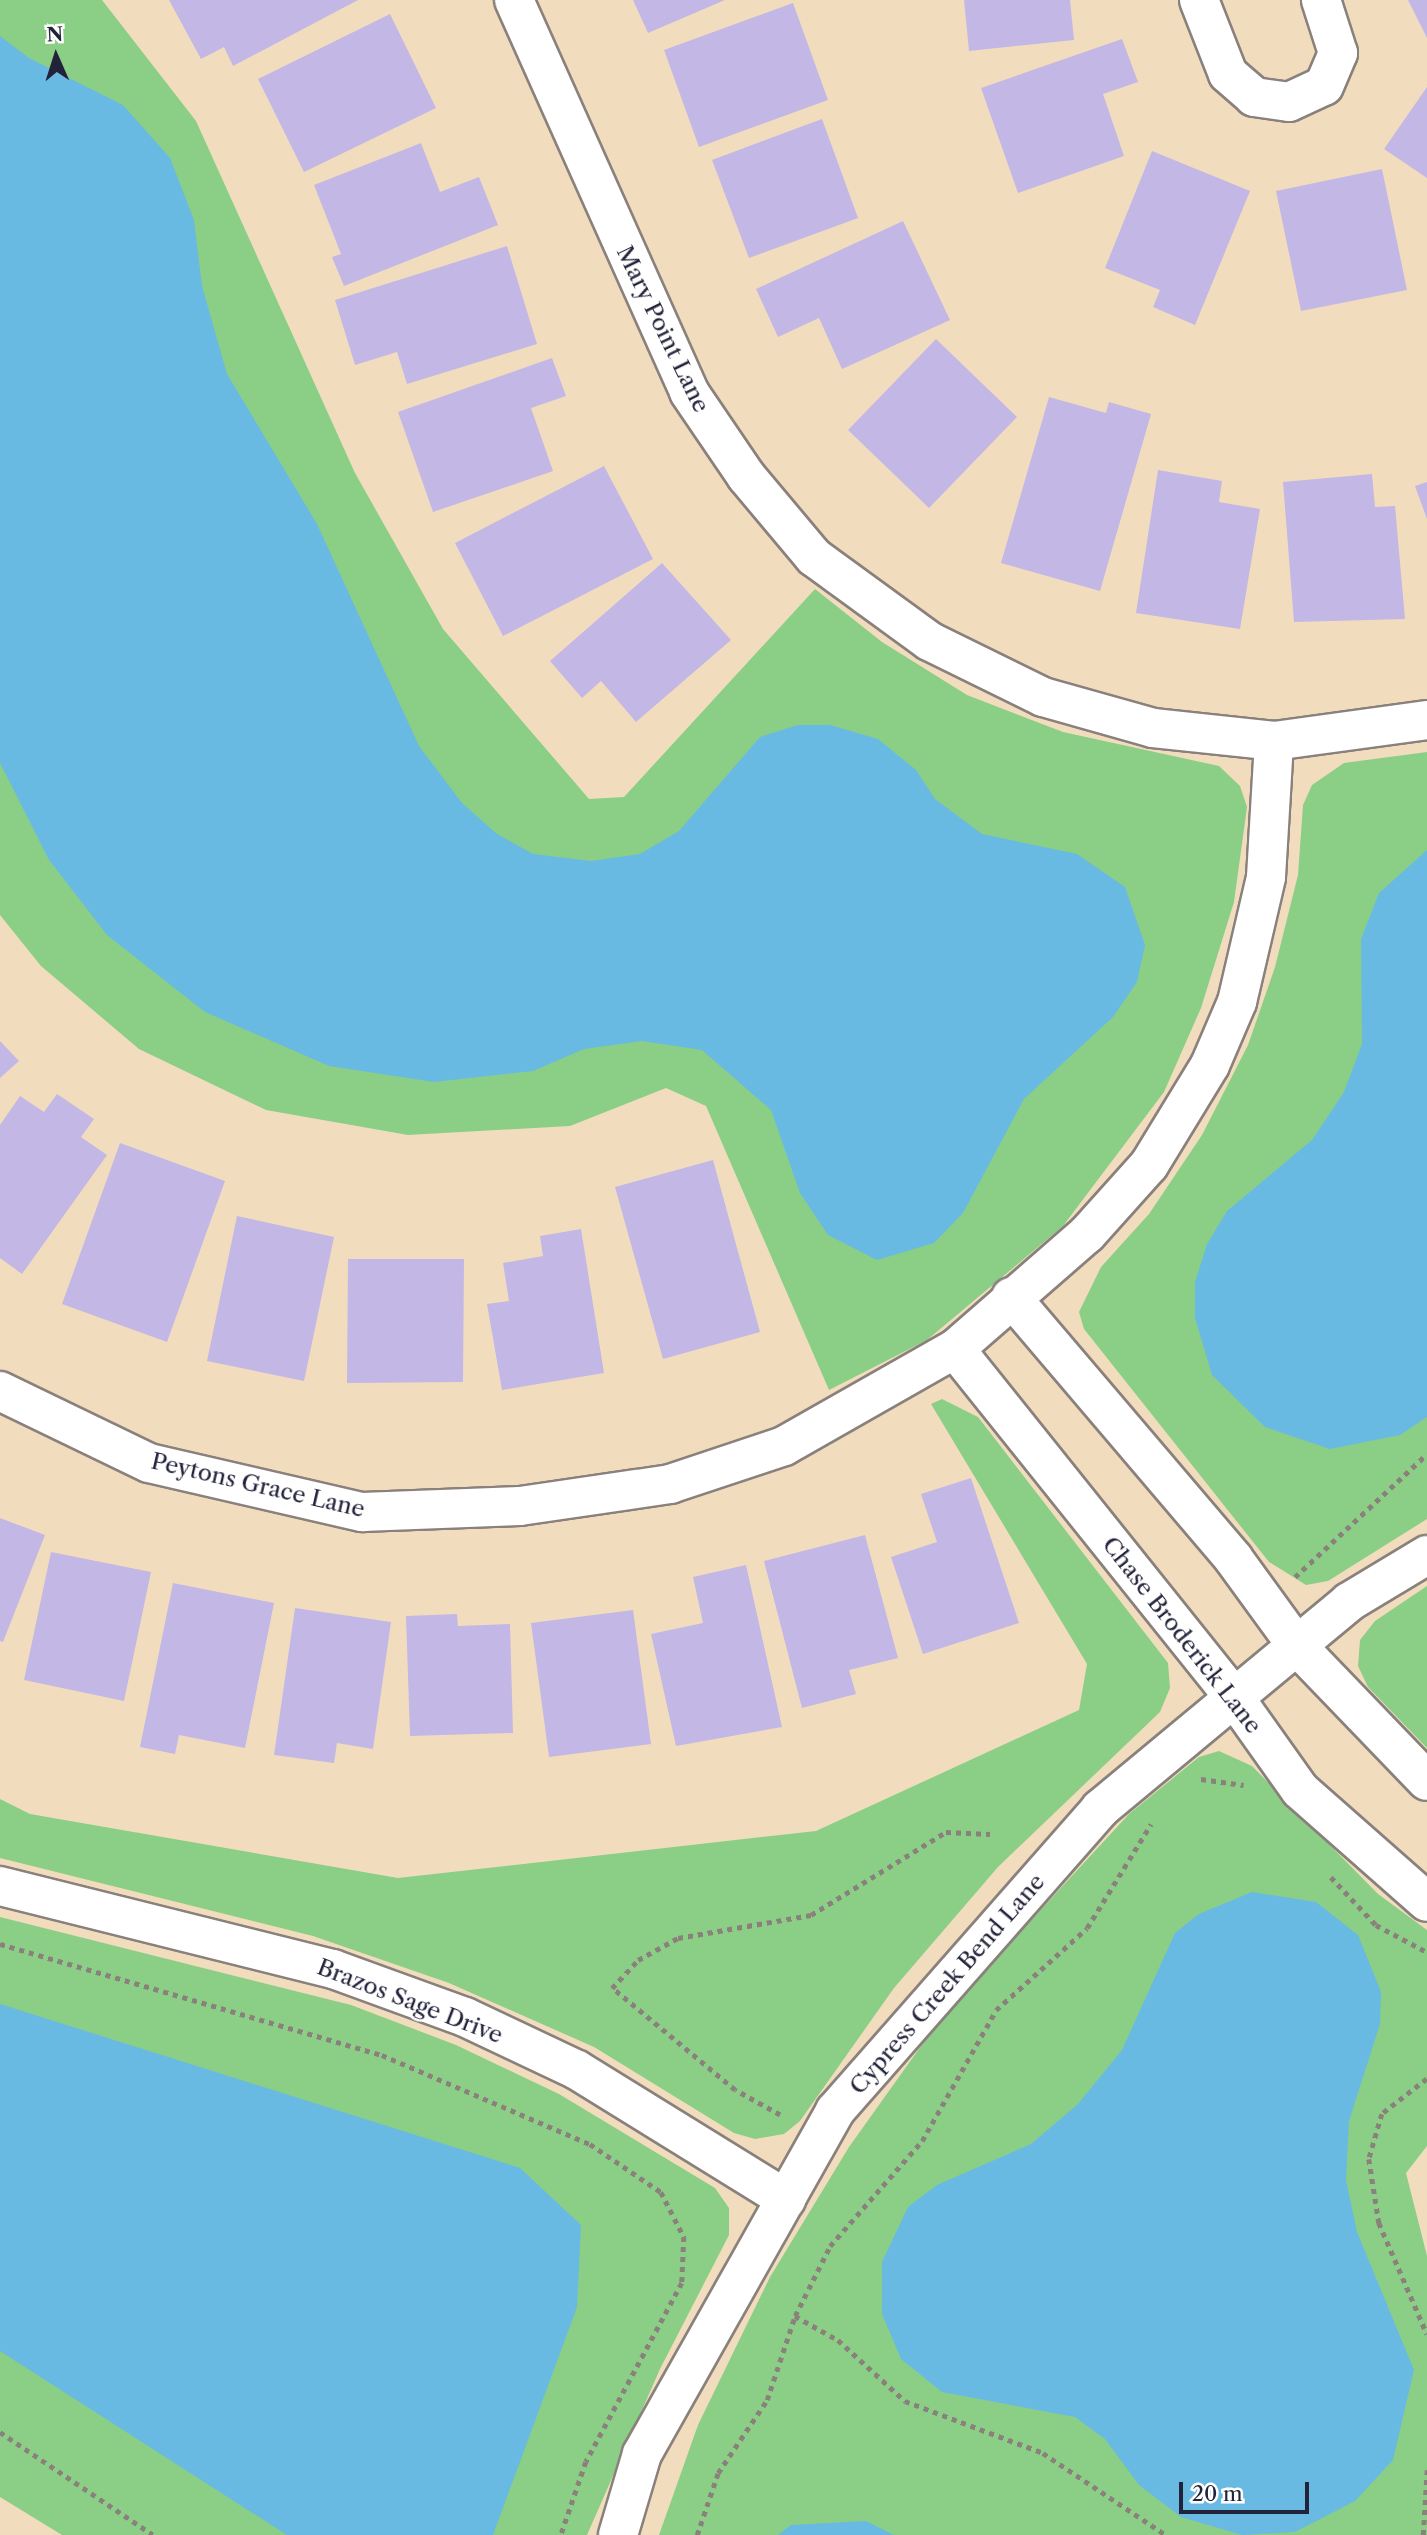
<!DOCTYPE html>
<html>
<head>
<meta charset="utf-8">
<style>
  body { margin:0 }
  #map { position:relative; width:1427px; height:2535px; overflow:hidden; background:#f1ddbe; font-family:"Libre Caslon Text",serif }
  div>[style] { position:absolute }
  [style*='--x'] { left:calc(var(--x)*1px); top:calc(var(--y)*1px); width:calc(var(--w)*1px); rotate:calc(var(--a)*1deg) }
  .green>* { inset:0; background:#8bce86 }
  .water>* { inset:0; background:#68bae3 }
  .building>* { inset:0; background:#c3b7e5 }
  .path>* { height:4.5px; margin-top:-2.25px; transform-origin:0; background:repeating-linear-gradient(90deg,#8a807c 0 5px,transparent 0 10px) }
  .roads { filter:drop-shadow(2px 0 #8a807c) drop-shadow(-2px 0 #8a807c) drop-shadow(0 2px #8a807c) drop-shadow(0 -2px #8a807c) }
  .minor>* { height:38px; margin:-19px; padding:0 19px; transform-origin:19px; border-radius:19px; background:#fff }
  span { translate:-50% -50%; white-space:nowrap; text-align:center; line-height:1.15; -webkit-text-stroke:5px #fff; paint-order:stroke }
  .street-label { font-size:23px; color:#22223b }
  .north { position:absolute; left:21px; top:21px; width:70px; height:70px; -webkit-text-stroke:5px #fff; paint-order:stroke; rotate:357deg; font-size:19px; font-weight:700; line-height:28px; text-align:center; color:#22223b }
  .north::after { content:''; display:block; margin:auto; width:24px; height:32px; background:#22223b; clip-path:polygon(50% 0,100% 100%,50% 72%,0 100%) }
  .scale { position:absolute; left:1179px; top:2482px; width:130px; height:32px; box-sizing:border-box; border:4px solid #22223b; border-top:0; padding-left:9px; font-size:21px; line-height:24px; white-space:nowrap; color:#22223b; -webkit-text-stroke:5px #fff; paint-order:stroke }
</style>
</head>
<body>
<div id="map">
  <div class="green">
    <i style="clip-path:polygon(0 0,102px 0,196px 121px,355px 473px,443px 629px,589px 799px,624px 797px,815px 589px,882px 642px,967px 695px,1063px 732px,1219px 766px,1240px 786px,1247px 807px,1234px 902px,1201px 1008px,1164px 1092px,1063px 1226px,927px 1340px,829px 1390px,706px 1106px,666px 1088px,570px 1126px,408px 1135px,266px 1110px,139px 1049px,41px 966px,0 915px)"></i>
    <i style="clip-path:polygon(1427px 752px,1427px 1519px,1328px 1581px,1306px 1585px,1269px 1562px,1084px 1329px,1079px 1312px,1101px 1267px,1149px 1214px,1202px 1135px,1248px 1045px,1275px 967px,1298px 875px,1303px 805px,1312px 785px,1344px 763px)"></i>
    <i style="clip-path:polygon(942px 1399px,978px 1417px,1168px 1663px,1170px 1688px,1160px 1712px,998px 1867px,894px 1988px,800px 2121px,784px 2134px,755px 2139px,734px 2133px,594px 2047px,449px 1983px,313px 1936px,0 1858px,0 1799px,30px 1814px,398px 1878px,816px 1831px,1079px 1710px,1087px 1664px,931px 1404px)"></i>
    <i style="clip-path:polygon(1427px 1586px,1427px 1748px,1368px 1687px,1358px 1666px,1360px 1640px,1375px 1621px)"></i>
    <i style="clip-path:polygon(1219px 1751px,1252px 1766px,1378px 1894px,1427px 1930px,1427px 2146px,1406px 2173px,1427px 2256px,1427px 2535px,659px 2535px,698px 2425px,770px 2277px,849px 2147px,941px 2018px,1129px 1814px,1199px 1757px)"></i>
    <i style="clip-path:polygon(0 1917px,351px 2005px,456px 2045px,559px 2094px,715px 2188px,729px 2208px,729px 2235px,660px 2369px,587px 2535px,62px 2535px,0 2497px)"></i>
  </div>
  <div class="water">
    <i style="clip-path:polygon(0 36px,29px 58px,123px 105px,170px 158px,194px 220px,202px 286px,227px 374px,317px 524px,419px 746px,462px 803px,497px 834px,533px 854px,591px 861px,640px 854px,679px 831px,760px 737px,798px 725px,830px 725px,878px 739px,916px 770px,935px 799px,982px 834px,1077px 854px,1125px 887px,1145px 945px,1137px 982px,1113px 1017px,1024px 1099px,963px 1213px,934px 1243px,877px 1260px,828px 1235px,800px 1193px,771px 1110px,702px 1050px,642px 1041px,584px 1049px,533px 1071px,434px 1082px,329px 1066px,205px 1012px,107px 935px,49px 860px,0 763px)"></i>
    <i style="clip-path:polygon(1427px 850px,1427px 1417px,1400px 1435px,1330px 1449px,1265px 1427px,1212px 1375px,1195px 1318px,1195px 1282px,1207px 1244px,1227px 1211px,1312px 1140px,1344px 1092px,1362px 1044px,1361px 939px,1379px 893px)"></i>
    <i style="clip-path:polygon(1252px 1892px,1316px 1902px,1358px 1935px,1381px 1992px,1380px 2024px,1349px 2121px,1346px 2180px,1357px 2232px,1414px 2370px,1393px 2460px,1355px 2501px,1295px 2532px,1242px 2535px,1181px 2517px,1139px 2485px,1105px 2439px,1075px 2417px,942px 2392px,901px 2359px,882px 2314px,882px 2262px,908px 2207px,937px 2185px,1031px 2144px,1078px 2104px,1122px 2050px,1175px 1933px,1199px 1914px)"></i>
    <i style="clip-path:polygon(0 2004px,520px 2168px,581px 2225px,577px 2307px,493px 2535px,287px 2535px,0 2351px)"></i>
    <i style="clip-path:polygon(866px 2521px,894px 2535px,778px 2535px,791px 2525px)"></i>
  </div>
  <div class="building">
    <i style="clip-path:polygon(169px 0,358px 0,233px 66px,224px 47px,201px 59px)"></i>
    <i style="clip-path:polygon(633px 0,725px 0,648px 33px)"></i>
    <i style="clip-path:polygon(964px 0,1070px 0,1074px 40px,969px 51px)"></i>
    <i style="clip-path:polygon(1408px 0,1427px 0,1427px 38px)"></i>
    <i style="clip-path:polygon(793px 3px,828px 100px,699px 147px,664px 50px)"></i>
    <i style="clip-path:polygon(390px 14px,436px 108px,304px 172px,258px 79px)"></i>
    <i style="clip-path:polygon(1122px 39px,1138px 82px,1103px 94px,1124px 156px,1018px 193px,981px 88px)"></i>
    <i style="clip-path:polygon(1427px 87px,1427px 178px,1384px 149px)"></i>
    <i style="clip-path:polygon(822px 119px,858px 218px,749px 258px,712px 160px)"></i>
    <i style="clip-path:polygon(421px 143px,440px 192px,479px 177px,498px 225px,344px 286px,332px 257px,341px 254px,314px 185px)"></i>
    <i style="clip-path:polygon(1152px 151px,1250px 191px,1195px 325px,1153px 307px,1160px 290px,1105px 268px)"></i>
    <i style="clip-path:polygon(1382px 169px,1407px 290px,1301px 311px,1276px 191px)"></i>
    <i style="clip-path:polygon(903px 221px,950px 320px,842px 369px,819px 318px,778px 337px,756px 289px)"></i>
    <i style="clip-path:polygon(507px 246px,537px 344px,407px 384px,397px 352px,355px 365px,335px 300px)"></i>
    <i style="clip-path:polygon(936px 339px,1017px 417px,929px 508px,848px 430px)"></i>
    <i style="clip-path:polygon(552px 358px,566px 396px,531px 408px,553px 471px,433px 512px,398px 412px)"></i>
    <i style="clip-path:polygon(1049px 397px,1106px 413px,1109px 402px,1151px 414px,1100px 591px,1001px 563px)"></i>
    <i style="clip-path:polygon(604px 466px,653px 559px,503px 636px,455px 543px)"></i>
    <i style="clip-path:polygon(1158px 470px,1222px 481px,1219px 502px,1260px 509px,1240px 629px,1136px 613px)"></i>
    <i style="clip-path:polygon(1372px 474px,1375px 507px,1395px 506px,1405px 619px,1294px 622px,1283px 482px)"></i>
    <i style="clip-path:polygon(1427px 482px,1427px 519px,1415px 486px)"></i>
    <i style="clip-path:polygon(662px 563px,731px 640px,636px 722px,601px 681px,582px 698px,550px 661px)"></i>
    <i style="clip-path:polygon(0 1041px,19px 1061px,0 1078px)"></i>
    <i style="clip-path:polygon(57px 1094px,94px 1119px,81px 1137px,107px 1155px,22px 1274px,0 1258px,0 1125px,20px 1096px,44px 1112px)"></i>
    <i style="clip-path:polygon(120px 1143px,225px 1181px,167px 1342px,62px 1304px)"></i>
    <i style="clip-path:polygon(713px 1160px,760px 1332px,663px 1359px,615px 1187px)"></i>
    <i style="clip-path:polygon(237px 1216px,334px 1237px,304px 1381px,207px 1361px)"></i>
    <i style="clip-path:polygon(581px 1229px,604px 1373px,502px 1390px,487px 1304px,509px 1301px,503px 1263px,543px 1256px,540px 1236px)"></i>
    <i style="clip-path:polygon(348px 1259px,464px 1259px,463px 1382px,347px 1383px)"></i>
    <i style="clip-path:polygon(971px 1478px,1019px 1623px,923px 1654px,891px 1557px,937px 1542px,921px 1494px)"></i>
    <i style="clip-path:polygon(0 1518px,45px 1535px,3px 1642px,0 1641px)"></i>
    <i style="clip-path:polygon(865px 1535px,898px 1658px,849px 1670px,856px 1694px,802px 1708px,764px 1561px)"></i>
    <i style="clip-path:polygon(51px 1552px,151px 1572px,124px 1701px,24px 1680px)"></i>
    <i style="clip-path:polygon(746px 1565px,782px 1727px,676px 1746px,651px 1634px,703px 1623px,693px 1577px)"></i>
    <i style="clip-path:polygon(173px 1583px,274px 1603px,245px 1748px,179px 1735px,175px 1754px,140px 1747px)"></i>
    <i style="clip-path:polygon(295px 1608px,391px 1622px,373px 1749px,337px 1743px,334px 1763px,274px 1755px)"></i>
    <i style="clip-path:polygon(633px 1610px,651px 1744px,549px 1757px,531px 1623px)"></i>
    <i style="clip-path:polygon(457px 1614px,458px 1626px,510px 1624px,513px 1733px,410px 1736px,406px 1616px)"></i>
  </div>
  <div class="path">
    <i style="--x:1295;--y:1577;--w:180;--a:-43"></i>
    <i style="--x:1201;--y:1779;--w:43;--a:7.9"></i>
    <i style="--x:1331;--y:1877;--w:66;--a:46.8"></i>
    <i style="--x:1376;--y:1925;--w:58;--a:27.9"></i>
    <i style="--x:0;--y:1944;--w:398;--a:16.2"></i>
    <i style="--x:382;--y:2055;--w:226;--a:23.2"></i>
    <i style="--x:590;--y:2144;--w:86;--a:34.1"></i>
    <i style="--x:661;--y:2192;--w:51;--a:62.9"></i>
    <i style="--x:684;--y:2237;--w:46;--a:92.5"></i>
    <i style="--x:682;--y:2283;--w:203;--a:118.2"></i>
    <i style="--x:586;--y:2462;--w:77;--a:108.9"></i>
    <i style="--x:1427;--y:2079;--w:57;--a:142.1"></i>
    <i style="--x:1382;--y:2114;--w:47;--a:106.1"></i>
    <i style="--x:1369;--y:2159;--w:65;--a:81.1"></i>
    <i style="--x:1379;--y:2223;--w:121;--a:66.6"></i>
    <i style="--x:780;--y:2115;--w:51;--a:-150.9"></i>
    <i style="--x:735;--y:2090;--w:160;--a:-140.3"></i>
    <i style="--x:612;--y:1988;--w:38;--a:-47"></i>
    <i style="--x:638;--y:1960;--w:46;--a:-28.8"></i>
    <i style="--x:678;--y:1938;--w:135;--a:-9.8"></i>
    <i style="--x:811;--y:1915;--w:158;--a:-31.6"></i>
    <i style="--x:946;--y:1832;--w:44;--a:2.6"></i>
    <i style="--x:795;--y:2316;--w:49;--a:29.2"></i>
    <i style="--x:838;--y:2340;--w:91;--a:42.3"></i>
    <i style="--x:905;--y:2401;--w:147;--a:20.6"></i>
    <i style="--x:1043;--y:2453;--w:148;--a:33.7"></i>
    <i style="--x:0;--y:2432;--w:184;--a:33.9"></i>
    <i style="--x:697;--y:2535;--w:65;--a:-71.3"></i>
    <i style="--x:718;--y:2473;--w:88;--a:-56.1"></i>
    <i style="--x:767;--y:2400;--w:89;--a:-71.6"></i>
    <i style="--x:795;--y:2316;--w:78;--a:-63.4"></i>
    <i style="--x:830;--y:2246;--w:140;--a:-48.8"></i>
    <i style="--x:922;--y:2141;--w:150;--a:-60.5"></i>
    <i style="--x:996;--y:2010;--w:122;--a:-42"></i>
    <i style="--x:1087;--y:1928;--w:122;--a:-58.4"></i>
    <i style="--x:1423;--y:2535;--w:65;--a:-86.5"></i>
  </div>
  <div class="roads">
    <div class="minor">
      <i style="--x:514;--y:0;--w:429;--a:65.9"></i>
      <i style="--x:689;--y:392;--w:102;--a:55.8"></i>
      <i style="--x:746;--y:476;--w:106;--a:50"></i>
      <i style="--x:814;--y:557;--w:142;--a:36.1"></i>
      <i style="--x:929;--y:641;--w:127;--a:26.2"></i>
      <i style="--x:1043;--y:697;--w:114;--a:15.7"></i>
      <i style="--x:1153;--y:728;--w:122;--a:6.1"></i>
      <i style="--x:1274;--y:741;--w:154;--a:-7.8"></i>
      <i style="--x:1199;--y:0;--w:79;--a:68.6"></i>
      <i style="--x:1228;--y:74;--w:35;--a:41"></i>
      <i style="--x:1254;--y:97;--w:35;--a:8"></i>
      <i style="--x:1289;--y:102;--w:38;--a:-25"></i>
      <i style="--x:1324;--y:86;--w:36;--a:-67"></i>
      <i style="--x:1338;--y:53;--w:56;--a:-107.8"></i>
      <i style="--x:1011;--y:1297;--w:343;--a:49.6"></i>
      <i style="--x:1233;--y:1558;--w:109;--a:54"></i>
      <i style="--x:1297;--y:1646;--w:187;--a:46.1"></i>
      <i style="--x:955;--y:1349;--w:446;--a:51.3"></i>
      <i style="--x:1234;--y:1697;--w:114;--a:54.6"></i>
      <i style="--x:1300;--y:1790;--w:169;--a:41.4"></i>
      <i style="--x:0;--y:1391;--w:165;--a:25.8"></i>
      <i style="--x:149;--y:1463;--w:219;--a:13"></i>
      <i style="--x:362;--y:1512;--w:158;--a:-2.2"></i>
      <i style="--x:520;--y:1506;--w:152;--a:-8.3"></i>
      <i style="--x:670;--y:1484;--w:120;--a:-18.4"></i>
      <i style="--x:784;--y:1446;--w:197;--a:-29.6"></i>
      <i style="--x:955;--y:1349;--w:175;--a:-41.1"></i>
      <i style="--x:1087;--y:1234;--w:93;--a:-48.1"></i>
      <i style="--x:1149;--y:1165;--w:117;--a:-58.6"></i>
      <i style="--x:1210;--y:1065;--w:69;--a:-66.8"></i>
      <i style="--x:1237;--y:1002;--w:128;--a:-76.9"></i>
      <i style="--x:1266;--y:877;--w:136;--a:-86.6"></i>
      <i style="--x:0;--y:1886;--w:343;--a:14"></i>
      <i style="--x:333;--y:1969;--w:140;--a:20"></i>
      <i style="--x:465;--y:2017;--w:124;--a:25.3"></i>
      <i style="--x:577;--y:2070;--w:246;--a:31.7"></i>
      <i style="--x:618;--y:2535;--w:84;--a:-73.5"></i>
      <i style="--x:642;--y:2454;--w:394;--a:-60.6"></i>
      <i style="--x:835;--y:2111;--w:402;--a:-48.7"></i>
      <i style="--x:1100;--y:1809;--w:324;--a:-39.7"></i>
      <i style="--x:1349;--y:1602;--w:91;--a:-31.1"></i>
    </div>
  </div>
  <div class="street-label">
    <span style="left:663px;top:329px;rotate:64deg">Mary Point Lane</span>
    <span style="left:258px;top:1485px;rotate:13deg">Peytons Grace Lane</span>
    <span style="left:1182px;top:1635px;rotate:52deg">Chase Broderick Lane</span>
    <span style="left:947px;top:1984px;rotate:-49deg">Cypress Creek Bend Lane</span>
    <span style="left:410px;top:2001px;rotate:21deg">Brazos Sage Drive</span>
  </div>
  <div class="north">N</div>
  <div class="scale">20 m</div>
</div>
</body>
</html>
